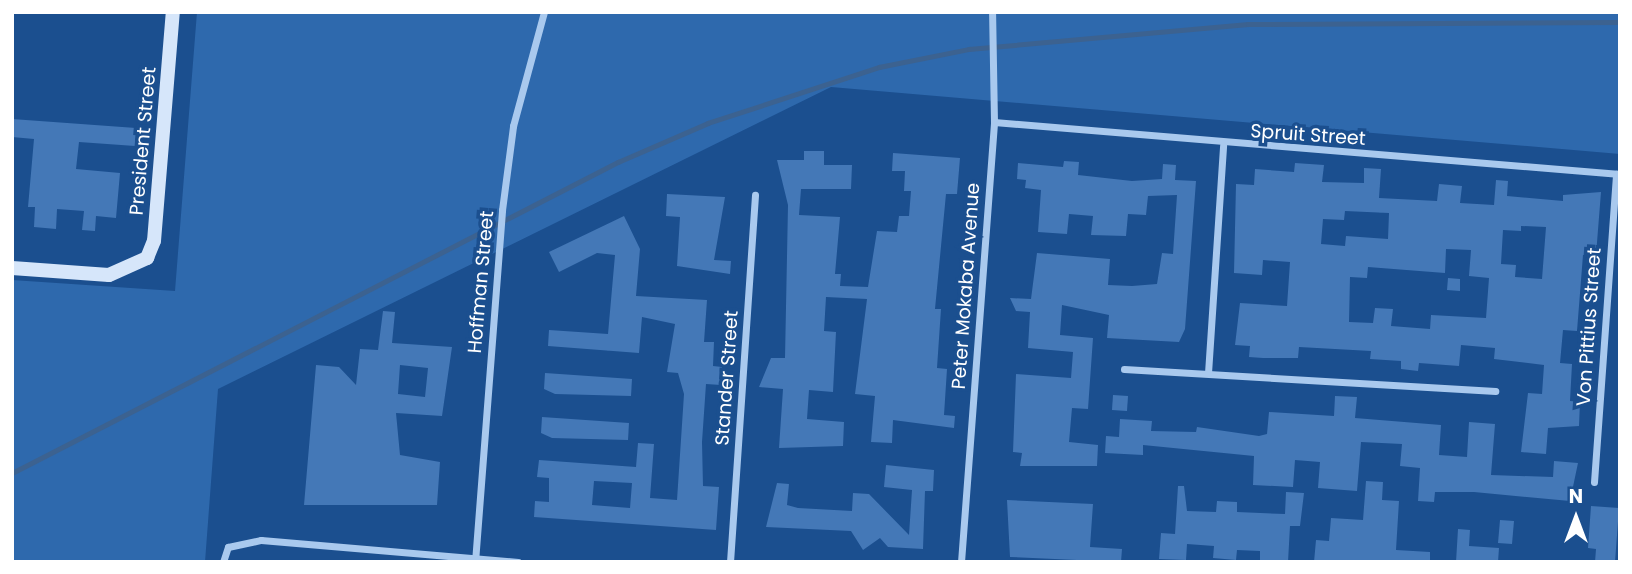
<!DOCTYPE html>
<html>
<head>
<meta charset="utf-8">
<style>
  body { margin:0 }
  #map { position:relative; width:1632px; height:574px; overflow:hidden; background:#1b4f8f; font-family:Poppins,sans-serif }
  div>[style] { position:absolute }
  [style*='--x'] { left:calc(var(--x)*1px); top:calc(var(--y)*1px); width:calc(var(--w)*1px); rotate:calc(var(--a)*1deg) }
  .green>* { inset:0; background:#2e69ad }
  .stream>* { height:4.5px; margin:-2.25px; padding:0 2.25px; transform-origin:2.25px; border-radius:2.25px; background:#3c6290 }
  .building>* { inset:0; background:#4478b7 }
  .street>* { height:7px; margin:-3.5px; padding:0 3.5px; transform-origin:3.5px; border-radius:3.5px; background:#a9c9ee }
  .secondary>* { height:14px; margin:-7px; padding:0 7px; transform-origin:7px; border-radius:7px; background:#d6e6fa }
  span { translate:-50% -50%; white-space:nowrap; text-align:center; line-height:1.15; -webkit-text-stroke:7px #1b4f8f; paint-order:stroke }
  .street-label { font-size:19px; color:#fff }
  .frame { position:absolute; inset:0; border:14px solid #fff; pointer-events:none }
  .north { position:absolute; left:1541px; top:483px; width:70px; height:70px; -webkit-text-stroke:5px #1b4f8f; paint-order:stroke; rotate:0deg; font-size:19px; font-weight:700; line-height:28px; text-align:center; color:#fff }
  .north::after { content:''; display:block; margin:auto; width:24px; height:32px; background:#fff; clip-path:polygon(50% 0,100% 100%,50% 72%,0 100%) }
</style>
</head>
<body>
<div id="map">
  <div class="green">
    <i style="clip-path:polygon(197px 12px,1620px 12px,1620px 154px,831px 87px,218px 389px,205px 562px,12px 562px,12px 280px,175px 291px)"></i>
  </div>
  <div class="stream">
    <i style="--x:12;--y:473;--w:681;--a:-27.17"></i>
    <i style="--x:618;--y:162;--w:98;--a:-23.4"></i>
    <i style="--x:708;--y:123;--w:180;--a:-18.1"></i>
    <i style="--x:879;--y:67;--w:92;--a:-11.3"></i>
    <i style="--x:969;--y:49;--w:280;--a:-5.1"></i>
    <i style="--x:1248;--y:24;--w:372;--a:-0.3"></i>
  </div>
  <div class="building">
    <i style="clip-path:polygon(12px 119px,136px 128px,135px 146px,79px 142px,76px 169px,120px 173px,116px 218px,96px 216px,95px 231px,82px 230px,84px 211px,57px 209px,56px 229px,34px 227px,35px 207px,28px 207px,34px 139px,12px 137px)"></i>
    <i style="clip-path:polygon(804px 151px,824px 151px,824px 165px,852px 165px,851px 189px,801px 189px,799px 215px,840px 217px,835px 274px,841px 274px,840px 286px,868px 287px,877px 231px,897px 232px,899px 216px,909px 216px,911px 191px,904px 191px,905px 171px,892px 171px,893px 153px,960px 158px,957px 194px,946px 194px,935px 309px,941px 309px,937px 368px,947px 369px,944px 415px,955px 416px,954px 428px,893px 420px,892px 443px,871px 442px,875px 396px,855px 394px,867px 299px,826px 297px,824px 331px,836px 332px,833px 392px,809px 390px,807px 419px,844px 422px,843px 446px,779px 448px,783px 389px,759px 387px,771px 358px,785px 358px,788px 205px,777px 160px,804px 160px)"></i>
    <i style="clip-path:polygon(1064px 161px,1079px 162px,1078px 175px,1132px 181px,1162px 179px,1163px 164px,1176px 165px,1175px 180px,1196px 181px,1185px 329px,1179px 342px,1107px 338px,1109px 315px,1062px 305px,1060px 335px,1093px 338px,1088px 409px,1072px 408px,1069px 442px,1098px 445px,1097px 466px,1020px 466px,1022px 453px,1013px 452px,1016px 374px,1071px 378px,1073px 352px,1028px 348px,1030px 312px,1016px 311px,1010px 298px,1031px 299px,1037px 253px,1110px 259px,1108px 285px,1132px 286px,1157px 284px,1162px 253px,1173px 254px,1177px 195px,1148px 196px,1146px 215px,1128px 214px,1126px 236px,1091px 235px,1093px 216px,1069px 214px,1067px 234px,1038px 232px,1041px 190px,1025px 188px,1026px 180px,1017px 179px,1018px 163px,1063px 167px)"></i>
    <i style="clip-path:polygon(evenodd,1295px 163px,1324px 165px,1322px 182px,1364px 183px,1364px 168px,1381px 169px,1379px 198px,1437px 201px,1439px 184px,1462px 186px,1460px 203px,1494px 205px,1496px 180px,1508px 181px,1507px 196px,1563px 201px,1563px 195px,1601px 192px,1596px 255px,1583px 255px,1577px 331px,1563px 330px,1560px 363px,1572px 364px,1570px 401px,1580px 402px,1579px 426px,1548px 428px,1546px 454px,1521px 452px,1528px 393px,1542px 394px,1544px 365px,1494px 359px,1495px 348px,1461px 345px,1459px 366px,1419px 363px,1418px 371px,1401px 369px,1401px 361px,1370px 359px,1371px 351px,1299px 347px,1298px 358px,1263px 358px,1249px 357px,1250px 346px,1235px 345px,1240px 303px,1287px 306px,1290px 262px,1263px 260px,1262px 275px,1234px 273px,1236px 184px,1254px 185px,1255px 169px,1294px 172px,1295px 163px,1345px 211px,1389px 213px,1388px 239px,1346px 236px,1345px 246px,1321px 244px,1323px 219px,1344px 220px,1345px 211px,1295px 163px,1521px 226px,1546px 227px,1542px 279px,1515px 277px,1516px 265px,1501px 264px,1503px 230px,1521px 231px,1521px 226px,1295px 163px,1446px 249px,1471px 250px,1469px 276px,1489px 278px,1486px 318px,1431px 315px,1430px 329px,1391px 326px,1393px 309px,1375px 308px,1373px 323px,1349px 322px,1350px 277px,1367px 278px,1368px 267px,1445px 273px,1446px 249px)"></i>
    <i style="clip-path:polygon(667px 194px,725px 197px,714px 260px,731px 261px,730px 274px,677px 266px,680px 217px,666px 216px)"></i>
    <i style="clip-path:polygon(evenodd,624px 216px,640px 249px,636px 296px,707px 300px,704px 342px,714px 342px,713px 366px,722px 367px,721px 385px,706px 384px,702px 442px,703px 486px,719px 487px,716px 530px,534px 517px,535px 501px,549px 502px,549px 478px,537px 477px,539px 460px,636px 467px,638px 443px,654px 444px,650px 498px,677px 500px,684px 394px,678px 373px,667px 372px,675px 324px,642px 317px,639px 353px,548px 346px,549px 330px,608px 334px,615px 255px,597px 253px,559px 272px,549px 252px,624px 216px,594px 481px,632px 483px,630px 508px,592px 505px,594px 481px)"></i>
    <i style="clip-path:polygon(1448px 278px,1460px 279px,1460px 291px,1447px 290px)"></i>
    <i style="clip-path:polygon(evenodd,383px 311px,395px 312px,392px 343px,452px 347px,442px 416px,396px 413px,400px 455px,440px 462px,437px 505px,304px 505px,316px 365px,339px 367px,356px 385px,360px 349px,378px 350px,383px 311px,400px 365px,428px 368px,425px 397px,398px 394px,400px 365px)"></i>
    <i style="clip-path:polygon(545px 373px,632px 379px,631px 396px,555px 394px,544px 389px)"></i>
    <i style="clip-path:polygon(1113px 395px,1128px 396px,1127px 411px,1112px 410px)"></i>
    <i style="clip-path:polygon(1335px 396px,1357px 397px,1355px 418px,1441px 425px,1439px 455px,1467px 457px,1469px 422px,1495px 424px,1491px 475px,1553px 477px,1554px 461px,1578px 463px,1570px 501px,1474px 492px,1435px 492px,1434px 502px,1418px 501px,1420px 468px,1400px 466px,1402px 444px,1361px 442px,1357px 491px,1318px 488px,1320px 462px,1295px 460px,1293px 487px,1253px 485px,1254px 456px,1143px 445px,1143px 455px,1105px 453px,1106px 436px,1119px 437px,1120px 419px,1152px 421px,1151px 431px,1196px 432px,1197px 427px,1259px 436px,1267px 434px,1269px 412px,1334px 416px)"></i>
    <i style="clip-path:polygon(542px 417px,629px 423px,628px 440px,552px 438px,541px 433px)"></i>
    <i style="clip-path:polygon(886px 465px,934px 470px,933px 491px,925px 491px,923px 549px,888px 547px,880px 538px,863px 550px,851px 531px,766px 527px,777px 483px,789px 484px,787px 505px,798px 508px,852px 511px,853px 493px,869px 494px,909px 535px,912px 490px,884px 487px)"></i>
    <i style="clip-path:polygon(1366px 481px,1383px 482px,1382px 500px,1399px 501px,1396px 550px,1430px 552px,1430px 562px,1314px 562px,1316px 540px,1329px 541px,1331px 518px,1363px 520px)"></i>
    <i style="clip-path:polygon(1178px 486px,1184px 486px,1187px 511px,1216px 512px,1217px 501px,1237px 502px,1237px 512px,1285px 514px,1286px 492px,1304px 493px,1300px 526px,1290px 526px,1288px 562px,1260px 562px,1260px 551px,1237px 550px,1236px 560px,1213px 558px,1214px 546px,1187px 544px,1186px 560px,1159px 559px,1161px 533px,1175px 534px)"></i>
    <i style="clip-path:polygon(1007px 500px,1093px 504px,1090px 547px,1122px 549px,1121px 562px,1010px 557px)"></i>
    <i style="clip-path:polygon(1591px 506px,1619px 508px,1615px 562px,1595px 562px,1596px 549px,1588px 548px)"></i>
    <i style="clip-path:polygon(1500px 520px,1514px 521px,1512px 544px,1498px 543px)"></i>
    <i style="clip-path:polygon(1458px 529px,1470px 530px,1469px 546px,1499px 548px,1498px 562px,1456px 562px)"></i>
  </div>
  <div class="street">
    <i style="--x:994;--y:122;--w:628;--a:4.75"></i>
    <i style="--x:1124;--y:369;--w:372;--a:3.4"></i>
    <i style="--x:1208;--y:373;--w:228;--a:-86.2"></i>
    <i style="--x:1594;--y:482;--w:309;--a:-85.9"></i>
    <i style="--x:223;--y:562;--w:16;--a:-72"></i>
    <i style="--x:228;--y:547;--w:34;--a:-12"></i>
    <i style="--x:261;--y:540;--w:258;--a:4.9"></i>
    <i style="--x:475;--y:562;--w:353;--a:-85.6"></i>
    <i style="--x:502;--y:210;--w:85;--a:-82.5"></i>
    <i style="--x:513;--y:126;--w:118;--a:-74.8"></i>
    <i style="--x:730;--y:562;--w:368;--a:-86.1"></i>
    <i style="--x:961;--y:562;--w:441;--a:-85.7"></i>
    <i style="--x:994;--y:122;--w:110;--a:-91"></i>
  </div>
  <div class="secondary">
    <i style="--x:12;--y:268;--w:97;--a:4.1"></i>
    <i style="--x:109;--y:275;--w:42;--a:-24.1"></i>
    <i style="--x:147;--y:258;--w:18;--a:-68"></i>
    <i style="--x:154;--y:241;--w:230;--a:-85.3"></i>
  </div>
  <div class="street-label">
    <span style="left:1308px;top:135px;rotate:4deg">Spruit Street</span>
    <span style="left:143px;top:141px;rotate:-85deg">President Street</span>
    <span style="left:481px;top:282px;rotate:-85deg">Hoffman Street</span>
    <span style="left:966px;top:286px;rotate:-86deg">Peter Mokaba Avenue</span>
    <span style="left:1589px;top:327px;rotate:-86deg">Von Pittius Street</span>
    <span style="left:727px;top:378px;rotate:-86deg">Stander Street</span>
  </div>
  <div class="frame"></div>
  <div class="north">N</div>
</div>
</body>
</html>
